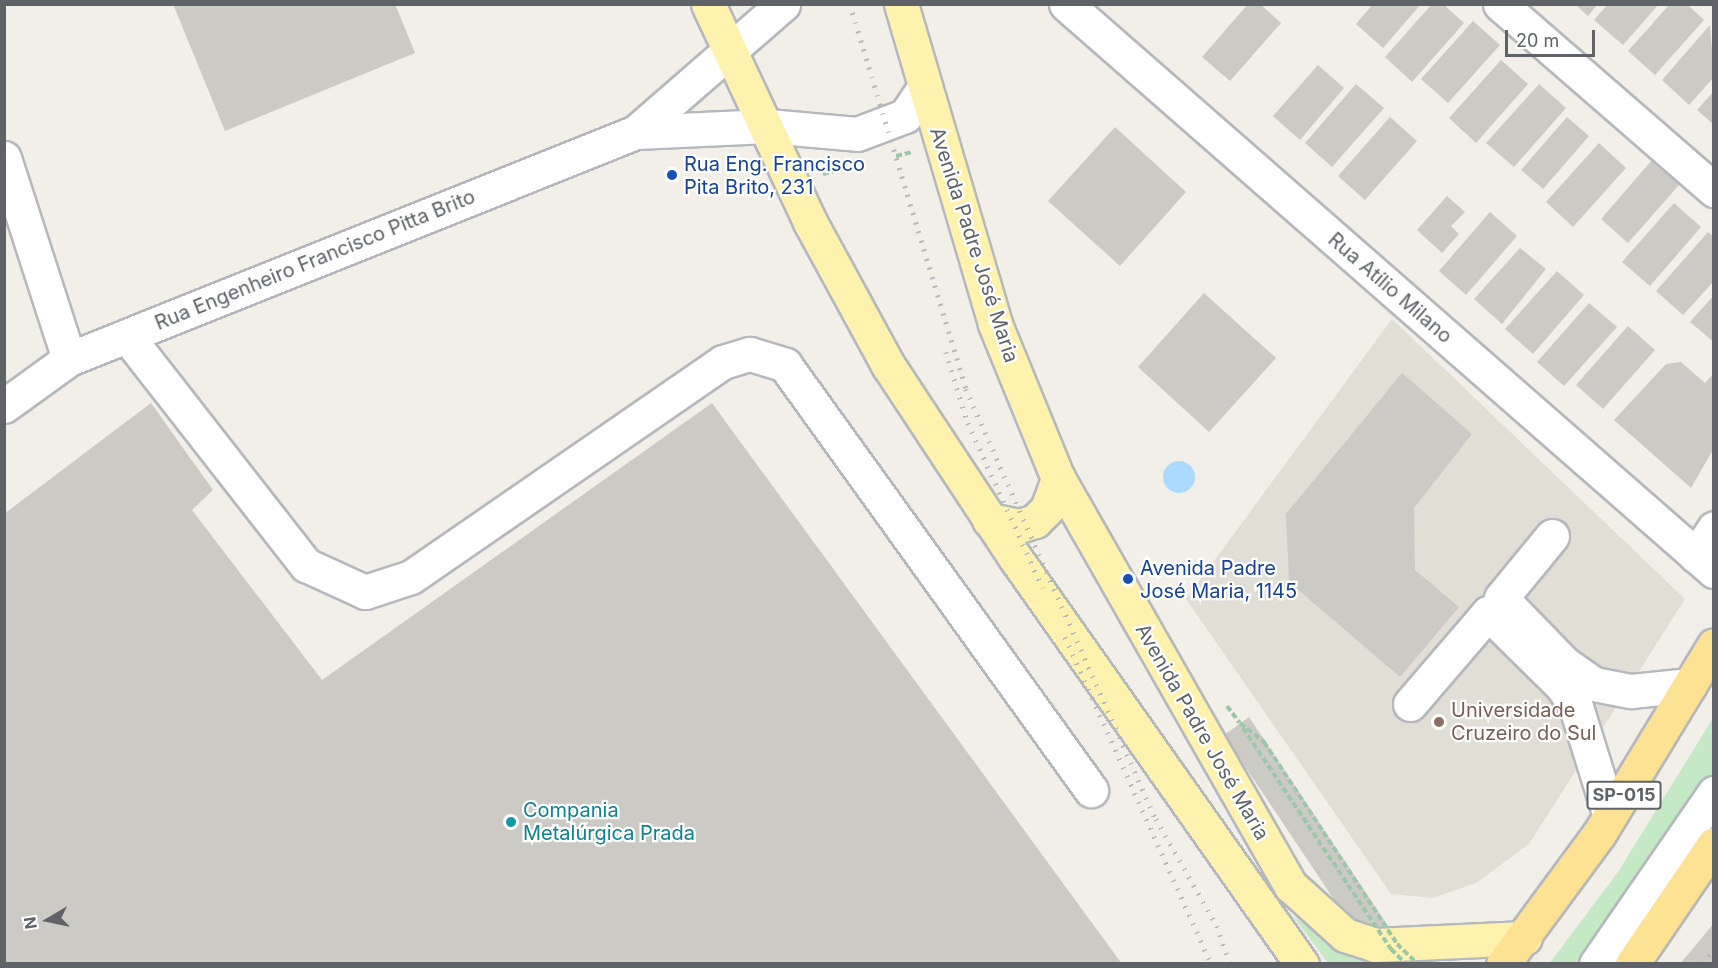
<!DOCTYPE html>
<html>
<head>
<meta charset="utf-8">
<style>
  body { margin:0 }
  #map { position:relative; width:1718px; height:968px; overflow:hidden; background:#f1efe8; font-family:Inter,sans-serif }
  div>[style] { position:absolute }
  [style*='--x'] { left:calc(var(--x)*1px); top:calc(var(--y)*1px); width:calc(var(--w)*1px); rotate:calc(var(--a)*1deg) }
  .education>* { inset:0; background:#e1ded6 }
  .green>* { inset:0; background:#c5e8c5 }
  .water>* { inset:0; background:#aadaff }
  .round { border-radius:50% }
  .building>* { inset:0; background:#cccac5 }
  .path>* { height:4px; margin-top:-2px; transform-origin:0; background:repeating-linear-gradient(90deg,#9cc7a9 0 6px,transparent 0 9px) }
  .roads { filter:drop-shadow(2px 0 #b5b8bc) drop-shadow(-2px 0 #b5b8bc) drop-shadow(0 2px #b5b8bc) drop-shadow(0 -2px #b5b8bc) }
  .minor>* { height:33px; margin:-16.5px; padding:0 16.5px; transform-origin:16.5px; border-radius:16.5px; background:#fff }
  .major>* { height:33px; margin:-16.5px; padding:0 16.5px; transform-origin:16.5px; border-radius:16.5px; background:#fff2af }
  .highway>* { height:33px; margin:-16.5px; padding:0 16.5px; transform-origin:16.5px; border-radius:16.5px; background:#fde293 }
  .rail>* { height:4.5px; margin-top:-2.25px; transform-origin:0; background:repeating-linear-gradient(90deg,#b6b7b8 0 1.5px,transparent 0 9.5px) }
  .path-bridge>* { height:4px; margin-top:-2px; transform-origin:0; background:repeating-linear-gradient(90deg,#9cc7a9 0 6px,transparent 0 9px) }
  .dots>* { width:16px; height:16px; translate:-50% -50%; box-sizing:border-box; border:3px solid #fff; border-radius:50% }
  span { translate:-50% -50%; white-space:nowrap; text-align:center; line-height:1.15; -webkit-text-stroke:4.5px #fff; paint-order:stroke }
  .shield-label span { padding:2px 4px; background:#fff; border:2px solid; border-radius:4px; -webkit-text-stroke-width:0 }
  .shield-label { font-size:18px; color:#5f6368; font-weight:700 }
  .transit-label { font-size:20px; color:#164399 }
  .left { translate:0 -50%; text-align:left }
  .street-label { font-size:20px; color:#5f6368 }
  .education-label { font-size:20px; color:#785e54 }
  .culture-label { font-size:20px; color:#0d838f }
  .frame { position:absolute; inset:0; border:6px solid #5f6368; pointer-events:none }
  .north { position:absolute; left:18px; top:890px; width:60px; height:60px; -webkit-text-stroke:4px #fff; paint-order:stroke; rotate:261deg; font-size:16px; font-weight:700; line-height:24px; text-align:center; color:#5f6368 }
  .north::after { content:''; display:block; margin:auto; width:21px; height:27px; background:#5f6368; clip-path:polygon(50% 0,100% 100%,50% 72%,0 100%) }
  .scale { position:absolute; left:1505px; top:30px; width:90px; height:27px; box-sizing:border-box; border:3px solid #5f6368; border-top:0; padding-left:8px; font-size:18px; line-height:21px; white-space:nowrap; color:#5f6368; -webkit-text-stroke:4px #fff; paint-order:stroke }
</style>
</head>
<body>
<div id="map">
  <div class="education">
    <i style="clip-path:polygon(1392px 319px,1685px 599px,1529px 844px,1476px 883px,1433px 898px,1391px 894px,1186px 599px)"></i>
  </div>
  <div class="green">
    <i style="clip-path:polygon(1713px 718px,1713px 786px,1592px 963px,1549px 964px,1618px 872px)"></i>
    <i style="clip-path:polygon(1293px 916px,1343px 950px,1377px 963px,1328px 963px)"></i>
  </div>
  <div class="water">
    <i class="round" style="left:1163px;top:461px;width:32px;height:32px"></i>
  </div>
  <div class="building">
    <i style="clip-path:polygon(173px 4px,395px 4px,415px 53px,225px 131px)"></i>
    <i style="clip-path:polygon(1248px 4px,1260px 4px,1281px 23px,1230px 81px,1202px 57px)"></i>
    <i style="clip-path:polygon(1373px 4px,1421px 4px,1383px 48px,1356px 24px)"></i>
    <i style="clip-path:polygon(1432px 4px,1443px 4px,1464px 23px,1412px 82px,1385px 57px)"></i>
    <i style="clip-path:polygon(1575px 4px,1598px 4px,1588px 16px)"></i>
    <i style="clip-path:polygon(1608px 4px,1659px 4px,1623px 45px,1594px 20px)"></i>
    <i style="clip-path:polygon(1670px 4px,1687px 4px,1704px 20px,1655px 75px,1628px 51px)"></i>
    <i style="clip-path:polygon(1473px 21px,1500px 45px,1448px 103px,1421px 79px)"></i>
    <i style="clip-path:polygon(1710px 25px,1714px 77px,1689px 105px,1662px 80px)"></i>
    <i style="clip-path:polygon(1501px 60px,1528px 84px,1476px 143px,1449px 118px)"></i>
    <i style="clip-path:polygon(1318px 65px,1344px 88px,1300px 140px,1273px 116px)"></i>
    <i style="clip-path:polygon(1356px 84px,1384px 108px,1332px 167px,1305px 143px)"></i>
    <i style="clip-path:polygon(1539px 84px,1566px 108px,1514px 167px,1486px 143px)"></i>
    <i style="clip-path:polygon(1714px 91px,1714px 125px,1697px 110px)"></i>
    <i style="clip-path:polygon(1390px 117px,1417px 141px,1365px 200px,1338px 176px)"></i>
    <i style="clip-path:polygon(1567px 117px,1589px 136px,1543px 189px,1521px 170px)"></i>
    <i style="clip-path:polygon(1115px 127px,1186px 192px,1120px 266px,1048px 201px)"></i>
    <i style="clip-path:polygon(1599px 143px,1626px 168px,1573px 227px,1546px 202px)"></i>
    <i style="clip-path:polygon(1652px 160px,1679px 185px,1628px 243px,1601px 219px)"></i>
    <i style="clip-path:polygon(1447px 196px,1465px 212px,1451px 226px,1459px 234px,1442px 253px,1417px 230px)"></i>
    <i style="clip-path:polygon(1674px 203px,1701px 227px,1650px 286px,1622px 262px)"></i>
    <i style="clip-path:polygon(1490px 212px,1517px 236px,1466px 295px,1439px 271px)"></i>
    <i style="clip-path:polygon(1708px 232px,1714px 237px,1714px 281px,1683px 315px,1656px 291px)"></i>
    <i style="clip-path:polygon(1520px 248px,1546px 269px,1502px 324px,1474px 299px)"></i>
    <i style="clip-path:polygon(1557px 271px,1584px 295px,1533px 354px,1505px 329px)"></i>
    <i style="clip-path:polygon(1204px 293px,1276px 358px,1209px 432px,1138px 367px)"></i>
    <i style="clip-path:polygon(1714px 295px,1714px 342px,1690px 322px)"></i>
    <i style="clip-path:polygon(1589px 303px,1617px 327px,1564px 386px,1537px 362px)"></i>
    <i style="clip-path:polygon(1628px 326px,1655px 350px,1603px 409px,1576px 385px)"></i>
    <i style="clip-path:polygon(1681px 362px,1705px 383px,1714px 373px,1714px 448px,1691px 488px,1614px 420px,1666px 364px)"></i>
    <i style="clip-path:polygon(1402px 373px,1472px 434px,1414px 508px,1415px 570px,1459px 607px,1400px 677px,1289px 582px,1286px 514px)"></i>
    <i style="clip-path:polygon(151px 403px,213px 490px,192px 510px,322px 680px,712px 403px,1122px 964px,4px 964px,4px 514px)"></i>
    <i style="clip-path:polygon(1249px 717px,1394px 935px,1425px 964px,1379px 964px,1367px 949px,1224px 735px)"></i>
    <i style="clip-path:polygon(1714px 923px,1714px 964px,1680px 964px)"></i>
  </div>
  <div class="path">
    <i style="--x:896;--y:156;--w:16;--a:-14"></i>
    <i style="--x:823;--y:174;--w:28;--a:-15"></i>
    <i style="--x:1227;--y:706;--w:21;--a:53"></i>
  </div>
  <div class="roads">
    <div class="minor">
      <i style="--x:1066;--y:4;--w:861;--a:41.19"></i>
      <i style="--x:1500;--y:4;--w:284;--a:41"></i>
      <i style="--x:636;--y:132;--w:132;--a:-2.6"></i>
      <i style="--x:768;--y:126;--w:89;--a:5.1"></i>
      <i style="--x:857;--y:134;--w:51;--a:-20.6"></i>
      <i style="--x:905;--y:116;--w:36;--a:-56"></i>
      <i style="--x:4;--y:158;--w:211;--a:72.1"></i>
      <i style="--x:127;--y:336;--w:291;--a:52"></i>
      <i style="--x:306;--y:565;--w:65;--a:24.6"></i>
      <i style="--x:365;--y:592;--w:48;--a:-18.1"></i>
      <i style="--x:411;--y:577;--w:379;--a:-34.6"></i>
      <i style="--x:723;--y:362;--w:28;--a:-17"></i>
      <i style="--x:750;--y:354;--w:37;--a:17"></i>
      <i style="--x:785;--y:365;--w:524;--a:54.25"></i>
      <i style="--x:4;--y:406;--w:80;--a:-35.9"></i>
      <i style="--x:69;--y:359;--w:611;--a:-21.82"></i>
      <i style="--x:636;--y:132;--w:195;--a:-41"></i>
      <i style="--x:1552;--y:536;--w:80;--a:129.4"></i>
      <i style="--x:1501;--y:598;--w:91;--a:45.9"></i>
      <i style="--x:1564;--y:663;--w:37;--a:35"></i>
      <i style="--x:1594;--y:684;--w:38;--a:11"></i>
      <i style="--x:1631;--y:691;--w:59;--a:-5.8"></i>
      <i style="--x:1696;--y:556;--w:33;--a:-57"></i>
      <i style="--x:1410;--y:704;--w:120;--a:-49.4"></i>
      <i style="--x:1488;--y:613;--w:104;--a:44.6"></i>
      <i style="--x:1562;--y:686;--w:25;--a:56"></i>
      <i style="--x:1576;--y:707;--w:114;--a:72.7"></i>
      <i style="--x:1596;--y:964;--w:208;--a:-55.4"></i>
    </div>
    <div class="major">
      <i style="--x:708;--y:4;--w:241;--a:64.9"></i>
      <i style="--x:810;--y:222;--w:163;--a:61.4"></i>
      <i style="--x:888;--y:365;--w:232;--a:56.6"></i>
      <i style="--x:1016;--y:559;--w:496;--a:54.8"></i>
      <i style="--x:901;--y:4;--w:334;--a:73.6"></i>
      <i style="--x:995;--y:324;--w:166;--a:67.8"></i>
      <i style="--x:1058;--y:478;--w:470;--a:60.3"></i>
      <i style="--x:1291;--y:886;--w:73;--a:42.2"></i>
      <i style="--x:1345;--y:935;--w:32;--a:18"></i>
      <i style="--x:1375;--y:945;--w:150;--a:-2.7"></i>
      <i style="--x:989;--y:520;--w:31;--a:11"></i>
      <i style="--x:1019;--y:526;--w:17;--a:-17"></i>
      <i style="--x:1035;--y:521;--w:17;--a:-45"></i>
      <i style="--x:1047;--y:509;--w:33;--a:-70"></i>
    </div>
    <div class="highway">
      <i style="--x:1503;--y:964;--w:162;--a:-53.6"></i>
      <i style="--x:1599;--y:834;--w:221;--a:-58.7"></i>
      <i style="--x:1632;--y:964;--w:145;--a:-55.7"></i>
    </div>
  </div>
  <div class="rail">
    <i style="--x:850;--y:4;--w:402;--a:73.2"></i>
    <i style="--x:966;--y:389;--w:470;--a:66.2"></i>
    <i style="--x:1156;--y:819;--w:123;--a:60.3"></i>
    <i style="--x:1217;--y:926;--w:40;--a:71.1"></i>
    <i style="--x:946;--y:352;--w:74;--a:72.8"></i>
    <i style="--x:968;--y:423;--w:181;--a:65.6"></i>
    <i style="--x:1065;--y:637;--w:358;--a:65.9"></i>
    <i style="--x:1704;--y:964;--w:20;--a:-60"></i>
  </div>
  <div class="path-bridge">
    <i style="--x:1240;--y:723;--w:31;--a:38"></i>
    <i style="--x:1264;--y:742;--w:242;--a:56.6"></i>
    <i style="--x:1397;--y:944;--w:29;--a:44"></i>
    <i style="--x:1243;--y:728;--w:266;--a:56.2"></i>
    <i style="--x:1391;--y:949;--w:21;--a:45"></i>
  </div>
  <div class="dots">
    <i style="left:672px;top:175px;background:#1a4fb4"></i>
    <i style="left:1128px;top:579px;background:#1a4fb4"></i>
    <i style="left:1439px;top:722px;background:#8d6e63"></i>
    <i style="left:511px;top:822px;background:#0f9aa8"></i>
  </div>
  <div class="shield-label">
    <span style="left:1624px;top:795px">SP-015</span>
  </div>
  <div class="transit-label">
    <span class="left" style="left:684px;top:176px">Rua Eng. Francisco<br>Pita Brito, 231</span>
    <span class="left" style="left:1140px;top:580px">Avenida Padre<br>José Maria, 1145</span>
  </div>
  <div class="street-label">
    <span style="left:974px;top:245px;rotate:72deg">Avenida Padre José Maria</span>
    <span style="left:315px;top:260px;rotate:-22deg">Rua Engenheiro Francisco Pitta Brito</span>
    <span style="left:1390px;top:288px;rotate:41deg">Rua Atílio Milano</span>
    <span style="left:1202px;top:732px;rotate:60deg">Avenida Padre José Maria</span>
  </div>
  <div class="education-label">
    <span class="left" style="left:1451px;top:722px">Universidade<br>Cruzeiro do Sul</span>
  </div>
  <div class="culture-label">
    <span class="left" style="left:523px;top:822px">Compania<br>Metalúrgica Prada</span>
  </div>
  <div class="frame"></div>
  <div class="north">N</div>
  <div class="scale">20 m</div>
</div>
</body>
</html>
